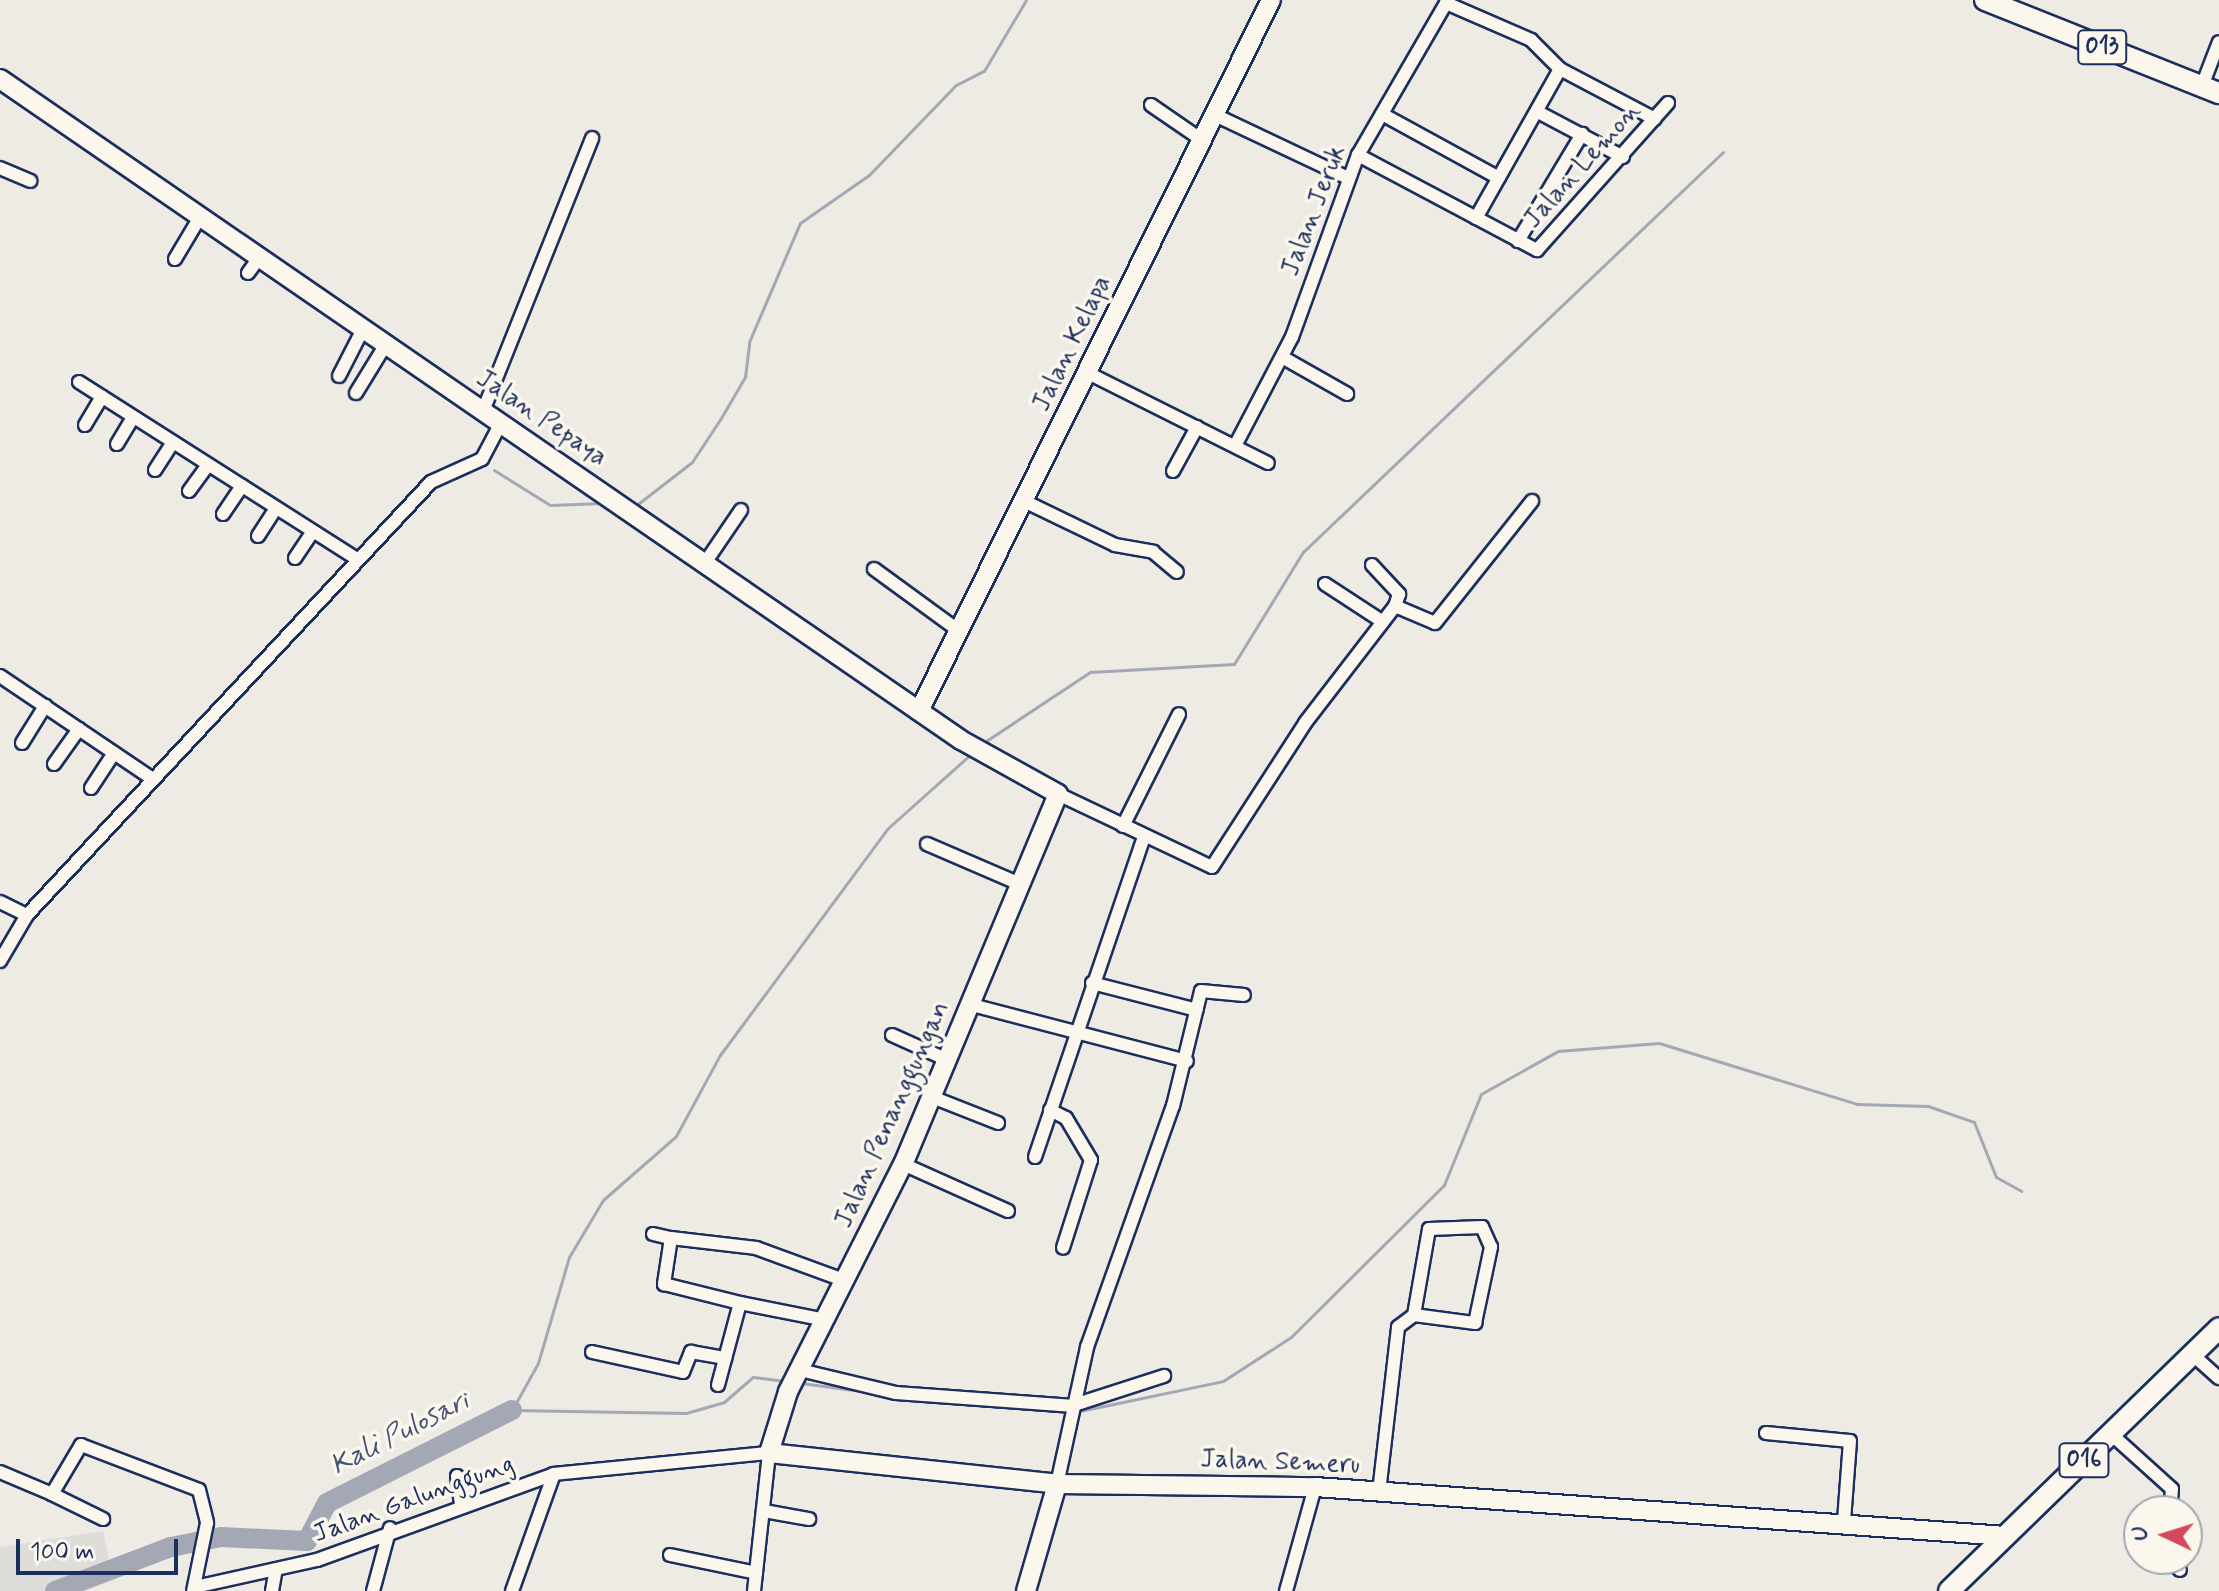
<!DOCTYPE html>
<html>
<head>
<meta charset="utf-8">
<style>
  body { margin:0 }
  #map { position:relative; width:2219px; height:1591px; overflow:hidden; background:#eeebe4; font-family:Mynerve,sans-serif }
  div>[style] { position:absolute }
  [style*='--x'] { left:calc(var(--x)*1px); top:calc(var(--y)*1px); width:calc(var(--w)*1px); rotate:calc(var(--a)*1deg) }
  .built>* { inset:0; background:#deddda }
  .stream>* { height:3px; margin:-1.5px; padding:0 1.5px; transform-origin:1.5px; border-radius:1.5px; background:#a3a8b4 }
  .river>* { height:20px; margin:-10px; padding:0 10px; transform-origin:10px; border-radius:10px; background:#a3a8b4 }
  .roads { filter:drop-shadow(2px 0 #1b2f5e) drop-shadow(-2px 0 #1b2f5e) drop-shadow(0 2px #1b2f5e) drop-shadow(0 -2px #1b2f5e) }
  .street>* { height:12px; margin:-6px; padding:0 6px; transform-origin:6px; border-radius:6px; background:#fbf7ec }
  .secondary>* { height:18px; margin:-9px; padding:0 9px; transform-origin:9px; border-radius:9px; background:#fbf7ec }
  .primary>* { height:20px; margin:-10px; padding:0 10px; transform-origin:10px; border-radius:10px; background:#fbf7ec }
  span { translate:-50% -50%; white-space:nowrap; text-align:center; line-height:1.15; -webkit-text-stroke:7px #fbf7ec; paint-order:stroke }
  .shield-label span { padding:2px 6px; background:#fbf7ec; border:2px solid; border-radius:6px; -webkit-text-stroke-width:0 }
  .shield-label { font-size:24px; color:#1b2f5e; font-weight:700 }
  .street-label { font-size:26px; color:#1b2f5e }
  .water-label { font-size:28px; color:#445378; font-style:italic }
  .north { position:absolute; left:2123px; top:1495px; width:80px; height:80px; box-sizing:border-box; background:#fbf7ec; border:2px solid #a1a7b3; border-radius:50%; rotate:274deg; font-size:22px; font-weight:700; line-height:32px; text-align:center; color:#1b2f5e }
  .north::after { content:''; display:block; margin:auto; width:28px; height:36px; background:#d1495b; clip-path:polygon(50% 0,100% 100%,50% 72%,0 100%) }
  .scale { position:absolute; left:16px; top:1539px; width:162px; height:36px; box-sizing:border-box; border:4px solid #1b2f5e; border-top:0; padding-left:10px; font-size:24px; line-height:28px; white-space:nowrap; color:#1b2f5e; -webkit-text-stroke:6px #fbf7ec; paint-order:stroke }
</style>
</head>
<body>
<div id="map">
  <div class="built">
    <i style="clip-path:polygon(103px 1531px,112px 1573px,70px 1591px,0 1591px,0 1547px)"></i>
  </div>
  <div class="stream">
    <i style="--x:494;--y:470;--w:66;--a:32"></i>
    <i style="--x:550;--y:505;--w:53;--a:-2.2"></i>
    <i style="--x:634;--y:507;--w:73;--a:-37.8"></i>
    <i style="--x:692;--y:462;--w:53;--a:-56.6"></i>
    <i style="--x:721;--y:418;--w:48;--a:-59.7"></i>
    <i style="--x:745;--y:377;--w:35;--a:-83"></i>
    <i style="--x:749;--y:342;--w:129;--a:-66.8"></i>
    <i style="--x:800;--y:223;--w:84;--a:-34.8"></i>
    <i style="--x:869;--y:175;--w:125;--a:-46"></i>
    <i style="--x:956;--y:85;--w:31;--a:-27"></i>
    <i style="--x:984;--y:71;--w:82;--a:-59.4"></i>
    <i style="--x:980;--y:745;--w:132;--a:-33.6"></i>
    <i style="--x:1090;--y:672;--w:144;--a:-3.2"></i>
    <i style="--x:1234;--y:664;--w:132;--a:-58.4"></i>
    <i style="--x:1303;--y:552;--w:580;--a:-43.6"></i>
    <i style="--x:801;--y:1383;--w:68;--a:7.7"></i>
    <i style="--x:931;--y:1401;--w:136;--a:4.6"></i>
    <i style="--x:512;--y:1410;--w:54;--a:-61"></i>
    <i style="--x:538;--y:1363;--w:110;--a:-73.7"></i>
    <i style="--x:569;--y:1257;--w:66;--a:-59.2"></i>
    <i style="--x:603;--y:1200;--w:97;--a:-41.2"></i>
    <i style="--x:676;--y:1136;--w:92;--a:-61.5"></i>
    <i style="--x:720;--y:1055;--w:281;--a:-53.5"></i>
    <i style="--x:887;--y:829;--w:114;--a:-41.8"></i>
    <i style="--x:512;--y:1410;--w:174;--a:1"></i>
    <i style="--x:686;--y:1413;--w:40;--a:-16"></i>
    <i style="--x:724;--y:1402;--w:38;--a:-41"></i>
    <i style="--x:753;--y:1377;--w:32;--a:7"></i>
    <i style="--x:1075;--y:1412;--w:151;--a:-11.8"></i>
    <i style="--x:1223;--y:1381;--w:81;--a:-32.9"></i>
    <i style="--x:1291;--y:1337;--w:216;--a:-44.8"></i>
    <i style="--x:1444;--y:1185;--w:98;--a:-67.9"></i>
    <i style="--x:1481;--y:1094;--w:88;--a:-29.2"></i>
    <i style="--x:1558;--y:1051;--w:101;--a:-4.5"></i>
    <i style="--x:1659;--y:1043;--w:207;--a:17.1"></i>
    <i style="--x:1857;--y:1104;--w:71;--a:1.6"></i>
    <i style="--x:1928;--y:1106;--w:49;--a:19.2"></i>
    <i style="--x:1974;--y:1122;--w:59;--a:68.2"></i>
    <i style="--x:1996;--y:1177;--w:29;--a:29"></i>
  </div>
  <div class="river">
    <i style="--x:55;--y:1591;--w:124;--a:-20.8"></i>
    <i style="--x:171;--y:1547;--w:51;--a:-11.3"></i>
    <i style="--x:221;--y:1537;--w:86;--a:2.7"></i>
    <i style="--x:307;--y:1541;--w:43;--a:-62.2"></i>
    <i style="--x:327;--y:1503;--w:207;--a:-26.7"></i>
  </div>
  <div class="roads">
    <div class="street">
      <i style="--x:1446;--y:3;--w:93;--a:23.5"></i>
      <i style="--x:1531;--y:40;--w:41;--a:45"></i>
      <i style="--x:1560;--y:69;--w:171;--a:119.4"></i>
      <i style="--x:1560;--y:69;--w:107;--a:27.8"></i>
      <i style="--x:2202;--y:86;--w:47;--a:-68.9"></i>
      <i style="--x:1151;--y:105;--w:62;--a:34.5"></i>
      <i style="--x:1538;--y:112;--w:96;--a:27.9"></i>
      <i style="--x:1382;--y:114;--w:133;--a:28.7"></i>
      <i style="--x:1215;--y:115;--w:147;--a:25.3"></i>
      <i style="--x:1358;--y:155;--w:203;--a:28"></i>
      <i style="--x:1537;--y:250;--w:197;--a:-48.3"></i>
      <i style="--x:0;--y:168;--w:33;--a:23"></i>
      <i style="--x:1518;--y:241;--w:125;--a:-59.1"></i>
      <i style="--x:175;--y:259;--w:49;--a:-59.2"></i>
      <i style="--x:248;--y:273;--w:19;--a:-54"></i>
      <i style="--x:1282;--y:357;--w:75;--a:29.6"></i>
      <i style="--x:1088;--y:373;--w:201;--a:26.6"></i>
      <i style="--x:339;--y:376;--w:53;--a:-62.9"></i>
      <i style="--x:79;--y:382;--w:330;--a:32.5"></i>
      <i style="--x:356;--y:393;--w:57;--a:-58.5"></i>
      <i style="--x:483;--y:411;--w:294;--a:-68.2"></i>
      <i style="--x:85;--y:425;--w:33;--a:-59"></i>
      <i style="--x:117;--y:444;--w:31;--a:-59"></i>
      <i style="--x:1236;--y:444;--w:121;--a:-62.4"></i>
      <i style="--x:1292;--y:337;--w:194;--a:-70.1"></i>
      <i style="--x:1358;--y:155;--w:179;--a:-59.9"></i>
      <i style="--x:155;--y:470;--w:33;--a:-57"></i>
      <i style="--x:1173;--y:471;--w:50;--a:-61.4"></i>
      <i style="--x:189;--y:491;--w:32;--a:-54"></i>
      <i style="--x:1024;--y:501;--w:101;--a:25.8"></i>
      <i style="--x:1115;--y:545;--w:39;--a:10"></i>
      <i style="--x:1153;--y:552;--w:31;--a:40"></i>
      <i style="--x:223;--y:514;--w:34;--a:-56"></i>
      <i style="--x:258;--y:536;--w:33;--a:-57"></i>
      <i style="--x:295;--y:558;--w:32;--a:-56"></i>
      <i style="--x:705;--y:563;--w:64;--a:-55.8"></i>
      <i style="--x:1372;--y:565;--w:40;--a:47"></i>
      <i style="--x:1399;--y:594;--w:13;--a:108"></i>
      <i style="--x:874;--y:569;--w:105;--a:36.1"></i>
      <i style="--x:1325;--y:584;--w:69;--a:33.2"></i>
      <i style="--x:0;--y:676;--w:182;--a:34"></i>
      <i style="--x:22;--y:743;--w:44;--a:-58.1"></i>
      <i style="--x:54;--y:764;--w:43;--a:-54.5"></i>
      <i style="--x:91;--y:788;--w:42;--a:-56.7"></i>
      <i style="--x:1058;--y:794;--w:170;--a:25.4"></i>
      <i style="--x:1212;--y:867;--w:171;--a:-57.1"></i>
      <i style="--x:1305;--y:723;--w:148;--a:-52.4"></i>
      <i style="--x:1395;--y:606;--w:43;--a:23"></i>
      <i style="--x:1435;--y:623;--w:156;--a:-51.5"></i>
      <i style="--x:1123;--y:826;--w:125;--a:-63.4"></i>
      <i style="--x:927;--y:844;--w:103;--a:23.3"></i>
      <i style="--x:0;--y:902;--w:30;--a:26"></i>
      <i style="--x:27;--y:915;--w:592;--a:-46.98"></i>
      <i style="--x:431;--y:482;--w:56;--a:-24.3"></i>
      <i style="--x:482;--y:459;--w:41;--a:-62.2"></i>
      <i style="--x:0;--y:961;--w:53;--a:-59.6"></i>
      <i style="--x:1092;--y:983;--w:108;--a:14.4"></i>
      <i style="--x:972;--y:1005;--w:222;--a:14.6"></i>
      <i style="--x:892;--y:1035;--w:61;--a:24.1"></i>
      <i style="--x:932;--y:1097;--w:71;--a:21.5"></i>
      <i style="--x:1050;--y:1110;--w:18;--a:27"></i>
      <i style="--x:1066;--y:1118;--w:49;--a:59.2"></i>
      <i style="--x:1091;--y:1160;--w:92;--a:107.7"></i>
      <i style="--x:1035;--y:1157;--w:338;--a:-71.2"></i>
      <i style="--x:903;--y:1164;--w:115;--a:24.1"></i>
      <i style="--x:653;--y:1234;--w:18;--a:13"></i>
      <i style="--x:671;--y:1238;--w:47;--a:98.7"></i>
      <i style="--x:664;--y:1284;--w:78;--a:14"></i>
      <i style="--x:671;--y:1238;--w:86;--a:6.7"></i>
      <i style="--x:756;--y:1248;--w:96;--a:20.1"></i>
      <i style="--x:592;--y:1352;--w:93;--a:12.4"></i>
      <i style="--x:683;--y:1372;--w:22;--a:-68"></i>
      <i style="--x:691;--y:1352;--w:35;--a:10"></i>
      <i style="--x:2192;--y:1354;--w:36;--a:42"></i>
      <i style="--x:800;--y:1370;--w:99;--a:13.5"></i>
      <i style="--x:896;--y:1393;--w:175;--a:4.2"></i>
      <i style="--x:1071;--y:1406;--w:98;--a:-17.9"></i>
      <i style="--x:718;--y:1385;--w:85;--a:-75"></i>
      <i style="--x:740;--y:1303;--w:88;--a:11.2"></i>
      <i style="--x:1766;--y:1433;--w:84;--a:5.4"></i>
      <i style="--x:1850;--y:1441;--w:79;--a:94.3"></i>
      <i style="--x:2111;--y:1434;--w:82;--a:42"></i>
      <i style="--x:2172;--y:1489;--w:22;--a:95"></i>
      <i style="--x:0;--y:1472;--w:56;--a:22.9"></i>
      <i style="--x:52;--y:1494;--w:57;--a:-59.4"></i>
      <i style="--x:81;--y:1445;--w:126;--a:20.9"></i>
      <i style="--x:199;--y:1490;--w:34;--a:76"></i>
      <i style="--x:207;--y:1523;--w:69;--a:101.6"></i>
      <i style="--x:457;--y:1476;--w:27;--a:82"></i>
      <i style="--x:1057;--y:1484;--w:140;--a:-77.6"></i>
      <i style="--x:1087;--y:1347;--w:256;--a:-70.4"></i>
      <i style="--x:1173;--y:1106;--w:118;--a:-76.3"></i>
      <i style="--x:1201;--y:991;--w:43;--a:5.3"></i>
      <i style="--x:1379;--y:1492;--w:166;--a:-83.4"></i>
      <i style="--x:1398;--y:1327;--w:20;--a:-37"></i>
      <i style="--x:1414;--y:1315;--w:62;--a:7.5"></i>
      <i style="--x:1475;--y:1323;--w:78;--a:-78.1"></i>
      <i style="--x:1491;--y:1247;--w:22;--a:-114"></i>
      <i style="--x:1482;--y:1227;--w:53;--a:177.8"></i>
      <i style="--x:1429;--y:1229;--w:87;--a:99.9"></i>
      <i style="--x:52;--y:1494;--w:57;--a:26.1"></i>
      <i style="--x:764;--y:1511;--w:46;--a:10.1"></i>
      <i style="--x:670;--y:1555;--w:88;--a:11.8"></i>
      <i style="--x:2171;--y:1559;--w:14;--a:51"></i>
      <i style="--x:195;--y:1587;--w:125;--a:-12.5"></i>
      <i style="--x:317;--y:1560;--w:252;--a:-19.9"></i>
      <i style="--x:554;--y:1474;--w:216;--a:-5.6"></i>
      <i style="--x:769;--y:1453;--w:139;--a:96.2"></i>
      <i style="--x:272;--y:1591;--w:22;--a:-80"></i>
      <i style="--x:373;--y:1591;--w:65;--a:-74.9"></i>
      <i style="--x:512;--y:1591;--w:124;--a:-70.3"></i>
      <i style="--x:1286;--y:1591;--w:108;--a:-74.4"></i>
    </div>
    <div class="secondary">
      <i style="--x:0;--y:79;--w:1166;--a:34.52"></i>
      <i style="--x:961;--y:740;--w:111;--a:29.1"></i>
      <i style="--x:1058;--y:794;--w:401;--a:112.7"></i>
      <i style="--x:903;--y:1164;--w:255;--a:116.8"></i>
      <i style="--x:788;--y:1392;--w:64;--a:107.3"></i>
      <i style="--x:769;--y:1453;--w:290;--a:6.1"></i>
      <i style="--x:1057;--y:1484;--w:258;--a:0.7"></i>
      <i style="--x:1315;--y:1487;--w:693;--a:4.06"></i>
      <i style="--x:919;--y:711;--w:793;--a:-63.66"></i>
      <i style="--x:1026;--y:1591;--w:111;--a:-73.8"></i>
    </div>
    <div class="primary">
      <i style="--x:1985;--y:0;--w:252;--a:21.7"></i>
      <i style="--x:1949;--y:1591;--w:377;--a:-44.2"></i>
    </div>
  </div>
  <div class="shield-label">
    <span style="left:2102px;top:47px">013</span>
    <span style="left:2084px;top:1460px">016</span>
  </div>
  <div class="street-label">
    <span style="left:1583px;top:166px;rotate:-48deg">Jalan Lemon</span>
    <span style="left:1315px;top:211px;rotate:-69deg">Jalan Jeruk</span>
    <span style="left:1073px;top:344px;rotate:-64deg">Jalan Kelapa</span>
    <span style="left:541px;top:419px;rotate:34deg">Jalan Pepaya</span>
    <span style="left:893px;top:1115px;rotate:-66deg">Jalan Penanggungan</span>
    <span style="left:1280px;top:1463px;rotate:2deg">Jalan Semeru</span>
    <span style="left:414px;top:1500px;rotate:-20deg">Jalan Galunggung</span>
  </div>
  <div class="water-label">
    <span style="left:400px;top:1434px;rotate:-27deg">Kali Pulosari</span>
  </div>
  <div class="north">U</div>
  <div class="scale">100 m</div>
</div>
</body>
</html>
